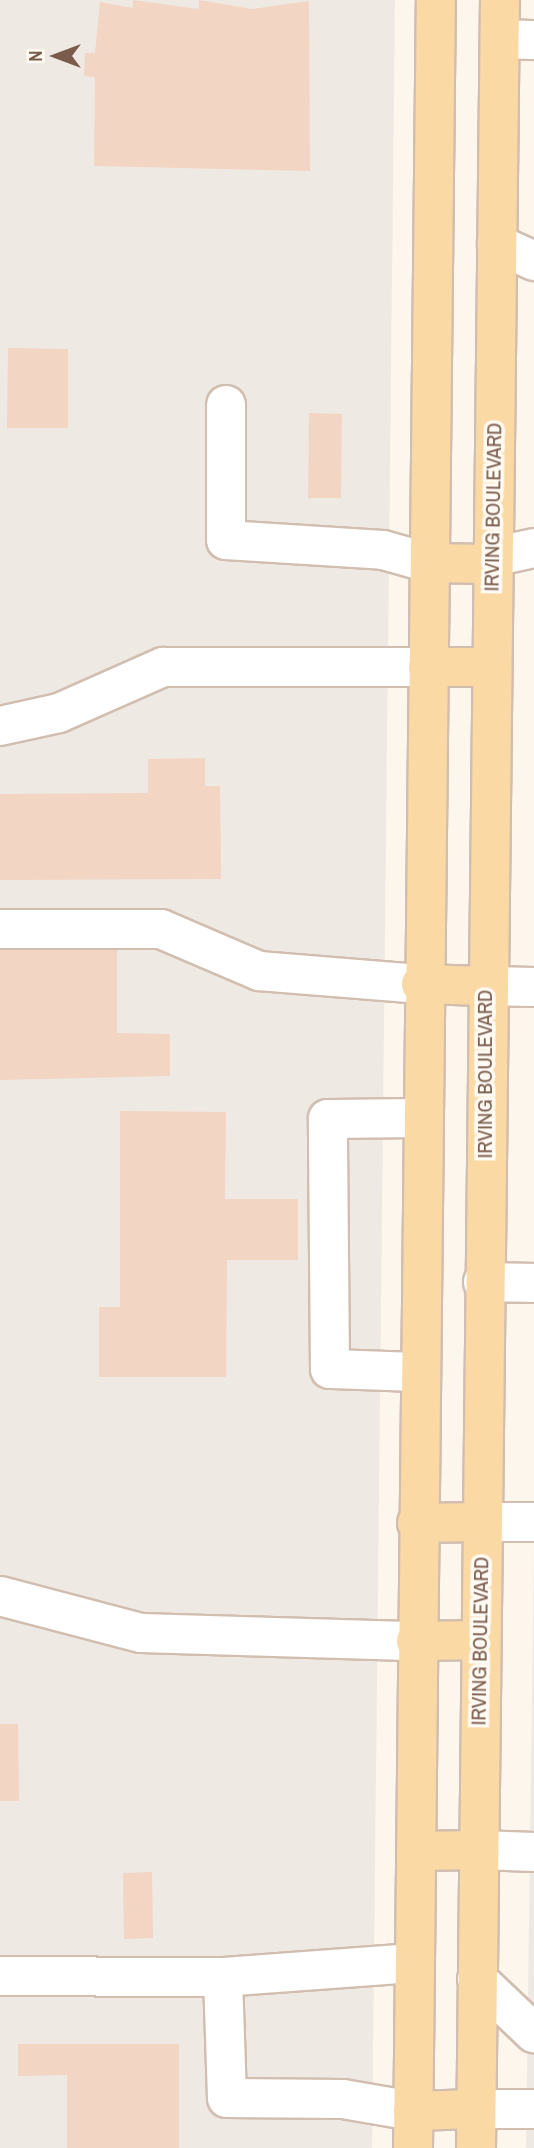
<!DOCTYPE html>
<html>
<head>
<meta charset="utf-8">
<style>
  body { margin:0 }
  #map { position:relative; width:534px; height:2148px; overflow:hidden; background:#fdf6ec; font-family:"Archivo Narrow",sans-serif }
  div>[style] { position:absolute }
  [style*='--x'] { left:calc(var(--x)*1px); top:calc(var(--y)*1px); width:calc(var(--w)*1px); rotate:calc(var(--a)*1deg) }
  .industrial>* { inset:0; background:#efe9e4 }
  .building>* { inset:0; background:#f3d5c3 }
  .roads { filter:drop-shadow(2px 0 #d1beb0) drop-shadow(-2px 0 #d1beb0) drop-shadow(0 2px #d1beb0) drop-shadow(0 -2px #d1beb0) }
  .minor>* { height:38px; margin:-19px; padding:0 19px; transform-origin:19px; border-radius:19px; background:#fff }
  .major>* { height:38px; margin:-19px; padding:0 19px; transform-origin:19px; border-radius:19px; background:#fbd9a5 }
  span { translate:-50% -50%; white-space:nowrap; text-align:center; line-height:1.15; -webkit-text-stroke:7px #fffaf3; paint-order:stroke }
  .street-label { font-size:21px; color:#7a5c4d }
  .north { position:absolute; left:21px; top:21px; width:70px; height:70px; -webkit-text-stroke:5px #fffaf3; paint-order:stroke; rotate:270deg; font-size:19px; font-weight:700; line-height:28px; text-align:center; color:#7a5c4d }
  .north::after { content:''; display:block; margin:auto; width:24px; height:32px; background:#7a5c4d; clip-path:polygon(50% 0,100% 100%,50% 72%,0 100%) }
</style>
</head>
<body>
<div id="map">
  <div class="industrial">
    <i style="clip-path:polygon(0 0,395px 0,372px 2148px,0 2148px)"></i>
    <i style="clip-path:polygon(534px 1548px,534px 2148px,526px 2148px)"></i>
  </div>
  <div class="building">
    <i style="clip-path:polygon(133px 0,199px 9px,199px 0,253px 9px,309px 1px,310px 171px,94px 166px,95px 77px,84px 76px,85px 53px,95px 53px,100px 2px,133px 8px)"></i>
    <i style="clip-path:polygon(8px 348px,68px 349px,68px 428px,7px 428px)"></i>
    <i style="clip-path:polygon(309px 413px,342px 414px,341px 498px,308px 498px)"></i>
    <i style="clip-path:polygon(205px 758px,205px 786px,220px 786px,221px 879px,0 880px,0 794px,148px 793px,148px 759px)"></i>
    <i style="clip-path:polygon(0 947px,117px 947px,117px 1033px,170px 1034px,170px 1076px,0 1080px)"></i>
    <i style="clip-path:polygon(120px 1111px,226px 1112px,225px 1199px,298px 1199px,298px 1260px,227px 1260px,226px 1377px,99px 1377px,99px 1307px,120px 1307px)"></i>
    <i style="clip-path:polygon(0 1724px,18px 1724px,19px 1801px,0 1801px)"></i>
    <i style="clip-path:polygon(152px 1872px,153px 1938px,124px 1939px,123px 1873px)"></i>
    <i style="clip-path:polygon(18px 2044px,179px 2044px,179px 2148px,67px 2148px,67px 2075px,18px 2076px)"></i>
  </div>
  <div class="roads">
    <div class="minor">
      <i style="--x:500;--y:39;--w:34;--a:2"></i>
      <i style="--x:497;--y:244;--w:41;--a:24.7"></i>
      <i style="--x:226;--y:405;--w:135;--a:90"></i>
      <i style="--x:226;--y:540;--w:157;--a:3.6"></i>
      <i style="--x:383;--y:550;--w:49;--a:15.5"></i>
      <i style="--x:493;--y:557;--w:42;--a:-12.4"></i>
      <i style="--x:0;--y:726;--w:60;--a:-12.4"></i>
      <i style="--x:59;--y:713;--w:114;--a:-23.9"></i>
      <i style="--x:163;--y:667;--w:265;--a:0"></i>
      <i style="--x:0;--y:929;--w:161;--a:0"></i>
      <i style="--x:161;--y:929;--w:107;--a:23.2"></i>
      <i style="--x:259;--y:971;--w:163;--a:4.6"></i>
      <i style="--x:485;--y:986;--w:49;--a:1.2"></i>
      <i style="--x:483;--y:1282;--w:51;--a:1.1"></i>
      <i style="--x:418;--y:1372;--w:88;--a:-178"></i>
      <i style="--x:330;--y:1369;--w:250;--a:-90.5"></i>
      <i style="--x:328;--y:1119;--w:92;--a:-0.6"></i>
      <i style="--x:482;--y:1522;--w:52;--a:0"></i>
      <i style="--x:0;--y:1596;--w:146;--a:14.7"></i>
      <i style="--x:141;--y:1633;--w:275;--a:1.7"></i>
      <i style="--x:479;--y:1850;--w:55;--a:2.1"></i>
      <i style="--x:0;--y:1976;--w:223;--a:0.3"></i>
      <i style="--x:223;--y:1977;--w:121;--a:88.1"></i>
      <i style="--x:227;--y:2098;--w:116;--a:0.5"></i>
      <i style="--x:343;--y:2099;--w:71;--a:9.7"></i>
      <i style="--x:223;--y:1977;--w:192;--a:-4.2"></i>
      <i style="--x:477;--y:1979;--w:79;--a:43.5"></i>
      <i style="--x:476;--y:2109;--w:58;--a:0"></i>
    </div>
    <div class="major">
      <i style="--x:430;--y:563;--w:62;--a:0.9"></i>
      <i style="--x:428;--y:667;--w:63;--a:0"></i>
      <i style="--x:421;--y:984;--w:64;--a:1.8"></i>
      <i style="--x:417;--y:1523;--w:65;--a:-0.9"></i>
      <i style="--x:416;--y:1641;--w:65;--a:-0.9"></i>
      <i style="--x:416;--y:1851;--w:63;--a:-0.9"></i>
      <i style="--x:413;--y:2111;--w:63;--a:-1.8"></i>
      <i style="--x:413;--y:2148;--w:2148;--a:-89.39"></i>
      <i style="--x:476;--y:2148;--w:2148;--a:-89.36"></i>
    </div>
  </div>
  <div class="street-label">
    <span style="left:493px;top:507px;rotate:-89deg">IRVING BOULEVARD</span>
    <span style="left:485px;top:1074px;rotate:-90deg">IRVING BOULEVARD</span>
    <span style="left:480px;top:1641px;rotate:-89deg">IRVING BOULEVARD</span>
  </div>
  <div class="north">N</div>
</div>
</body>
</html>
